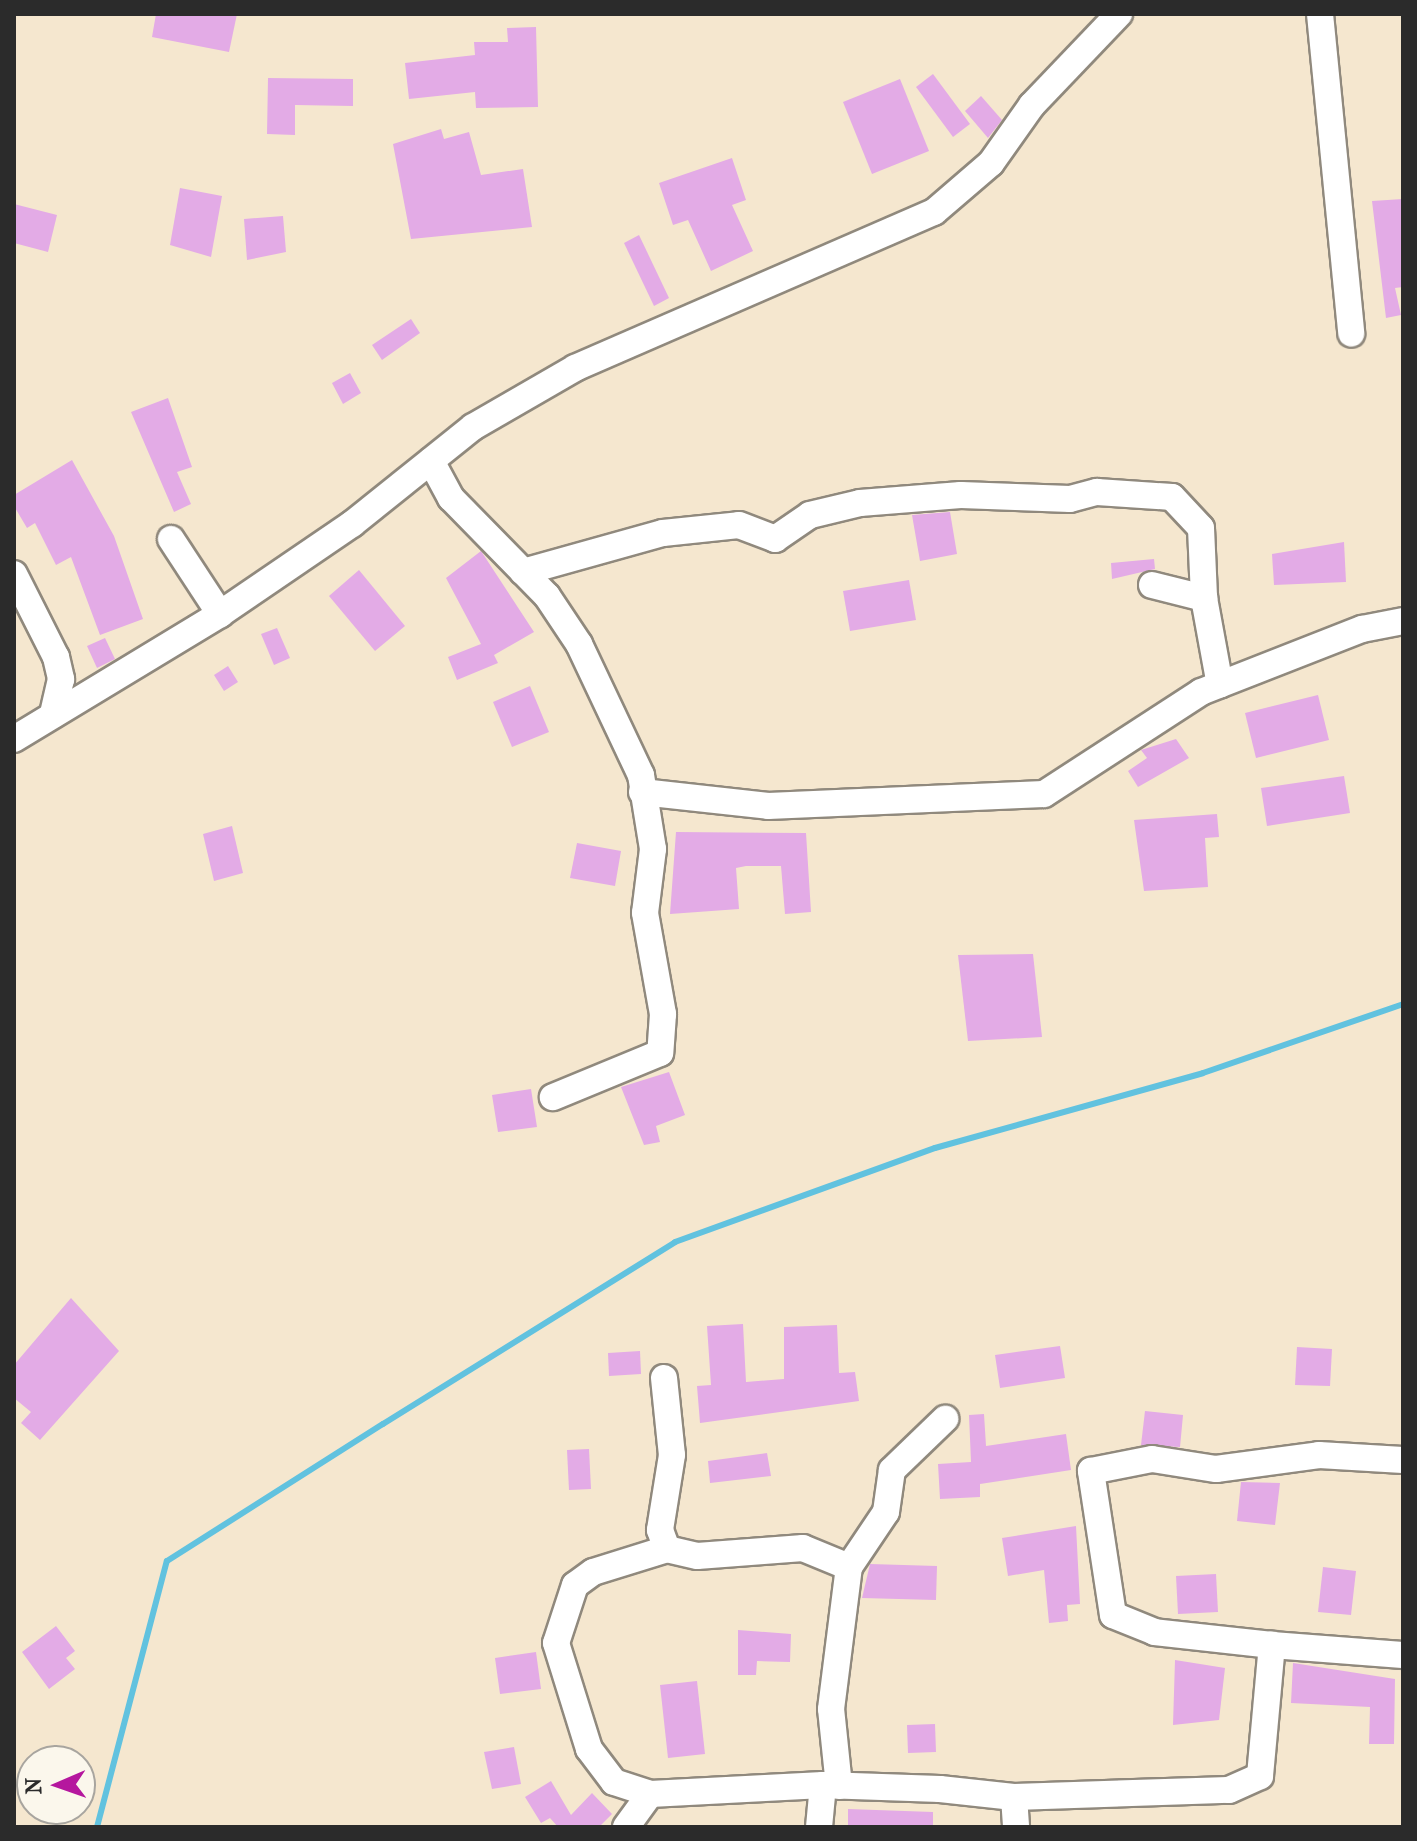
<!DOCTYPE html>
<html>
<head>
<meta charset="utf-8">
<style>
  body { margin:0 }
  #map { position:relative; width:1417px; height:1841px; overflow:hidden; background:#f5e7cf; font-family:"IM FELL French Canon",serif }
  div>[style] { position:absolute }
  [style*='--x'] { left:calc(var(--x)*1px); top:calc(var(--y)*1px); width:calc(var(--w)*1px); rotate:calc(var(--a)*1deg) }
  .stream>* { height:6px; margin:-3px; padding:0 3px; transform-origin:3px; border-radius:3px; background:#61c2df }
  .building>* { inset:0; background:#e3abe6 }
  .roads { filter:drop-shadow(2px 0 #90897d) drop-shadow(-2px 0 #90897d) drop-shadow(0 2px #90897d) drop-shadow(0 -2px #90897d) }
  .minor>* { height:26px; margin:-13px; padding:0 13px; transform-origin:13px; border-radius:13px; background:#fff }
  span { translate:-50% -50%; white-space:nowrap; text-align:center; line-height:1.15; -webkit-text-stroke:6px #fbf7ec; paint-order:stroke }
  .frame { position:absolute; inset:0; border:16px solid #2b2b2b; pointer-events:none }
  .north { position:absolute; left:16px; top:1745px; width:80px; height:80px; box-sizing:border-box; background:#fbf7ec; border:2px solid #a8a59f; border-radius:50%; rotate:268deg; font-size:22px; font-weight:700; line-height:32px; text-align:center; color:#2b2b2b }
  .north::after { content:''; display:block; margin:auto; width:28px; height:36px; background:#b5179e; clip-path:polygon(50% 0,100% 100%,50% 72%,0 100%) }
</style>
</head>
<body>
<div id="map">
  <div class="stream">
    <i style="--x:97;--y:1827;--w:275;--a:-75.3"></i>
    <i style="--x:167;--y:1561;--w:256;--a:-32.4"></i>
    <i style="--x:383;--y:1424;--w:344;--a:-31.9"></i>
    <i style="--x:675;--y:1242;--w:276;--a:-19.9"></i>
    <i style="--x:935;--y:1148;--w:278;--a:-15.6"></i>
    <i style="--x:1203;--y:1073;--w:212;--a:-19"></i>
  </div>
  <div class="building">
    <i style="clip-path:polygon(156px 14px,237px 14px,229px 52px,152px 37px)"></i>
    <i style="clip-path:polygon(536px 27px,538px 107px,476px 108px,475px 92px,409px 99px,405px 63px,475px 55px,474px 42px,508px 42px,507px 28px)"></i>
    <i style="clip-path:polygon(933px 74px,970px 124px,953px 137px,916px 87px)"></i>
    <i style="clip-path:polygon(268px 78px,353px 79px,353px 106px,295px 105px,295px 135px,267px 134px)"></i>
    <i style="clip-path:polygon(900px 79px,929px 151px,872px 174px,843px 102px)"></i>
    <i style="clip-path:polygon(981px 96px,1002px 120px,988px 138px,965px 111px)"></i>
    <i style="clip-path:polygon(441px 129px,444px 139px,469px 132px,481px 175px,523px 169px,532px 227px,411px 239px,393px 144px)"></i>
    <i style="clip-path:polygon(732px 158px,746px 200px,732px 205px,753px 251px,711px 271px,688px 220px,673px 225px,659px 183px)"></i>
    <i style="clip-path:polygon(180px 188px,222px 196px,211px 257px,170px 245px)"></i>
    <i style="clip-path:polygon(1403px 199px,1403px 287px,1395px 288px,1401px 315px,1386px 318px,1372px 201px)"></i>
    <i style="clip-path:polygon(14px 204px,57px 215px,48px 252px,14px 243px)"></i>
    <i style="clip-path:polygon(283px 216px,286px 252px,247px 260px,244px 219px)"></i>
    <i style="clip-path:polygon(639px 235px,669px 298px,654px 306px,624px 243px)"></i>
    <i style="clip-path:polygon(411px 319px,420px 333px,382px 360px,372px 345px)"></i>
    <i style="clip-path:polygon(350px 373px,361px 393px,343px 404px,332px 383px)"></i>
    <i style="clip-path:polygon(168px 398px,192px 467px,177px 472px,191px 504px,174px 512px,131px 412px)"></i>
    <i style="clip-path:polygon(72px 460px,114px 536px,143px 619px,100px 635px,71px 557px,56px 565px,35px 523px,27px 528px,14px 506px,14px 495px)"></i>
    <i style="clip-path:polygon(950px 512px,957px 554px,920px 561px,912px 515px)"></i>
    <i style="clip-path:polygon(1344px 542px,1346px 582px,1274px 585px,1272px 554px)"></i>
    <i style="clip-path:polygon(481px 551px,534px 632px,494px 655px,498px 663px,457px 680px,448px 657px,481px 644px,446px 578px)"></i>
    <i style="clip-path:polygon(1154px 559px,1155px 569px,1112px 579px,1111px 563px)"></i>
    <i style="clip-path:polygon(359px 570px,405px 626px,375px 651px,329px 596px)"></i>
    <i style="clip-path:polygon(909px 580px,916px 620px,850px 631px,843px 591px)"></i>
    <i style="clip-path:polygon(277px 628px,290px 658px,274px 665px,261px 634px)"></i>
    <i style="clip-path:polygon(105px 638px,115px 659px,97px 668px,87px 646px)"></i>
    <i style="clip-path:polygon(228px 666px,238px 682px,224px 691px,214px 675px)"></i>
    <i style="clip-path:polygon(530px 686px,549px 732px,512px 747px,493px 702px)"></i>
    <i style="clip-path:polygon(1318px 695px,1329px 740px,1256px 758px,1245px 713px)"></i>
    <i style="clip-path:polygon(1176px 739px,1189px 758px,1138px 787px,1128px 771px,1147px 758px,1141px 750px)"></i>
    <i style="clip-path:polygon(1344px 776px,1350px 813px,1267px 826px,1261px 788px)"></i>
    <i style="clip-path:polygon(1217px 814px,1219px 837px,1205px 838px,1208px 887px,1144px 891px,1134px 820px)"></i>
    <i style="clip-path:polygon(232px 826px,243px 873px,214px 881px,203px 834px)"></i>
    <i style="clip-path:polygon(676px 832px,806px 833px,811px 912px,785px 914px,781px 866px,746px 866px,736px 868px,739px 909px,670px 914px)"></i>
    <i style="clip-path:polygon(577px 843px,621px 851px,615px 886px,570px 878px)"></i>
    <i style="clip-path:polygon(1033px 954px,1042px 1037px,968px 1041px,958px 955px)"></i>
    <i style="clip-path:polygon(669px 1072px,685px 1115px,656px 1126px,660px 1142px,644px 1145px,621px 1087px)"></i>
    <i style="clip-path:polygon(531px 1089px,537px 1127px,498px 1132px,492px 1095px)"></i>
    <i style="clip-path:polygon(71px 1298px,119px 1351px,40px 1440px,21px 1423px,31px 1412px,14px 1398px,14px 1365px)"></i>
    <i style="clip-path:polygon(743px 1324px,746px 1382px,784px 1379px,784px 1327px,837px 1325px,839px 1373px,855px 1372px,859px 1401px,700px 1423px,697px 1386px,711px 1385px,707px 1326px)"></i>
    <i style="clip-path:polygon(1060px 1346px,1065px 1378px,1000px 1388px,995px 1355px)"></i>
    <i style="clip-path:polygon(1297px 1347px,1332px 1349px,1330px 1386px,1295px 1385px)"></i>
    <i style="clip-path:polygon(640px 1351px,641px 1374px,609px 1376px,608px 1353px)"></i>
    <i style="clip-path:polygon(1145px 1411px,1183px 1415px,1180px 1447px,1141px 1445px)"></i>
    <i style="clip-path:polygon(984px 1414px,986px 1446px,1066px 1434px,1071px 1470px,980px 1484px,980px 1497px,940px 1499px,938px 1464px,971px 1462px,969px 1415px)"></i>
    <i style="clip-path:polygon(589px 1449px,591px 1489px,569px 1490px,567px 1450px)"></i>
    <i style="clip-path:polygon(767px 1453px,771px 1476px,710px 1483px,708px 1461px)"></i>
    <i style="clip-path:polygon(1241px 1482px,1280px 1483px,1275px 1525px,1237px 1521px)"></i>
    <i style="clip-path:polygon(1076px 1526px,1080px 1604px,1067px 1605px,1068px 1621px,1049px 1623px,1044px 1570px,1008px 1576px,1002px 1538px)"></i>
    <i style="clip-path:polygon(870px 1564px,937px 1566px,936px 1600px,862px 1598px)"></i>
    <i style="clip-path:polygon(1323px 1567px,1356px 1571px,1351px 1615px,1318px 1612px)"></i>
    <i style="clip-path:polygon(1216px 1574px,1218px 1612px,1178px 1614px,1176px 1576px)"></i>
    <i style="clip-path:polygon(56px 1626px,75px 1651px,66px 1658px,75px 1669px,49px 1689px,22px 1652px)"></i>
    <i style="clip-path:polygon(738px 1630px,791px 1634px,790px 1662px,757px 1661px,756px 1675px,738px 1675px)"></i>
    <i style="clip-path:polygon(536px 1652px,541px 1689px,500px 1694px,495px 1658px)"></i>
    <i style="clip-path:polygon(1175px 1660px,1225px 1668px,1219px 1720px,1173px 1725px)"></i>
    <i style="clip-path:polygon(1293px 1663px,1395px 1679px,1394px 1744px,1369px 1744px,1370px 1707px,1291px 1703px)"></i>
    <i style="clip-path:polygon(697px 1681px,705px 1754px,668px 1758px,660px 1685px)"></i>
    <i style="clip-path:polygon(935px 1724px,936px 1752px,908px 1753px,907px 1725px)"></i>
    <i style="clip-path:polygon(514px 1747px,521px 1784px,492px 1789px,484px 1752px)"></i>
    <i style="clip-path:polygon(551px 1781px,571px 1815px,592px 1793px,612px 1814px,599px 1827px,558px 1827px,550px 1818px,541px 1823px,525px 1797px)"></i>
    <i style="clip-path:polygon(848px 1809px,933px 1812px,933px 1827px,848px 1827px)"></i>
  </div>
  <div class="roads">
    <div class="minor">
      <i style="--x:1320;--y:14;--w:321;--a:84.4"></i>
      <i style="--x:431;--y:461;--w:42;--a:61.6"></i>
      <i style="--x:451;--y:498;--w:137;--a:45.6"></i>
      <i style="--x:547;--y:596;--w:58;--a:56.3"></i>
      <i style="--x:579;--y:644;--w:145;--a:64.7"></i>
      <i style="--x:641;--y:775;--w:75;--a:80.8"></i>
      <i style="--x:653;--y:849;--w:64;--a:97.1"></i>
      <i style="--x:645;--y:913;--w:103;--a:79.9"></i>
      <i style="--x:663;--y:1014;--w:39;--a:94"></i>
      <i style="--x:660;--y:1053;--w:116;--a:157.6"></i>
      <i style="--x:171;--y:539;--w:90;--a:56.8"></i>
      <i style="--x:523;--y:572;--w:145;--a:-15.6"></i>
      <i style="--x:663;--y:533;--w:76;--a:-6"></i>
      <i style="--x:739;--y:525;--w:39;--a:21"></i>
      <i style="--x:775;--y:539;--w:42;--a:-34.4"></i>
      <i style="--x:810;--y:515;--w:51;--a:-13.5"></i>
      <i style="--x:860;--y:503;--w:101;--a:-4.5"></i>
      <i style="--x:961;--y:495;--w:109;--a:2.1"></i>
      <i style="--x:1070;--y:499;--w:28;--a:-15"></i>
      <i style="--x:1097;--y:492;--w:75;--a:3.8"></i>
      <i style="--x:1172;--y:497;--w:42;--a:46.9"></i>
      <i style="--x:1201;--y:528;--w:70;--a:87.5"></i>
      <i style="--x:14;--y:574;--w:93;--a:63.2"></i>
      <i style="--x:56;--y:657;--w:23;--a:77"></i>
      <i style="--x:61;--y:679;--w:37;--a:103"></i>
      <i style="--x:1152;--y:585;--w:54;--a:14"></i>
      <i style="--x:1204;--y:598;--w:88;--a:79.6"></i>
      <i style="--x:14;--y:739;--w:241;--a:-31.2"></i>
      <i style="--x:220;--y:614;--w:160;--a:-34.3"></i>
      <i style="--x:352;--y:524;--w:155;--a:-38.7"></i>
      <i style="--x:473;--y:427;--w:118;--a:-30"></i>
      <i style="--x:575;--y:368;--w:391;--a:-23.5"></i>
      <i style="--x:934;--y:212;--w:75;--a:-40.7"></i>
      <i style="--x:991;--y:163;--w:71;--a:-54.7"></i>
      <i style="--x:1032;--y:105;--w:126;--a:-46.3"></i>
      <i style="--x:642;--y:792;--w:127;--a:6.3"></i>
      <i style="--x:768;--y:806;--w:276;--a:-2.5"></i>
      <i style="--x:1044;--y:794;--w:187;--a:-33"></i>
      <i style="--x:1201;--y:692;--w:173;--a:-21.4"></i>
      <i style="--x:1362;--y:629;--w:42;--a:-11"></i>
      <i style="--x:664;--y:1378;--w:77;--a:84.1"></i>
      <i style="--x:672;--y:1455;--w:76;--a:99.1"></i>
      <i style="--x:660;--y:1530;--w:20;--a:70"></i>
      <i style="--x:849;--y:1567;--w:50;--a:-157.6"></i>
      <i style="--x:803;--y:1548;--w:106;--a:175.7"></i>
      <i style="--x:697;--y:1556;--w:31;--a:-167"></i>
      <i style="--x:667;--y:1549;--w:77;--a:162.7"></i>
      <i style="--x:593;--y:1572;--w:22;--a:144"></i>
      <i style="--x:575;--y:1585;--w:61;--a:108.1"></i>
      <i style="--x:556;--y:1643;--w:111;--a:72.7"></i>
      <i style="--x:589;--y:1749;--w:41;--a:52.9"></i>
      <i style="--x:614;--y:1782;--w:38;--a:18"></i>
      <i style="--x:650;--y:1794;--w:173;--a:-3"></i>
      <i style="--x:823;--y:1785;--w:117;--a:2"></i>
      <i style="--x:940;--y:1789;--w:74;--a:6.2"></i>
      <i style="--x:1014;--y:1797;--w:30;--a:86"></i>
      <i style="--x:1272;--y:1645;--w:118;--a:-173.7"></i>
      <i style="--x:1155;--y:1632;--w:45;--a:-158"></i>
      <i style="--x:1113;--y:1615;--w:146;--a:-98.7"></i>
      <i style="--x:1091;--y:1471;--w:62;--a:-11.1"></i>
      <i style="--x:1152;--y:1459;--w:65;--a:8.9"></i>
      <i style="--x:1216;--y:1469;--w:104;--a:-7.7"></i>
      <i style="--x:1319;--y:1455;--w:84;--a:3.4"></i>
      <i style="--x:839;--y:1786;--w:77;--a:-95.9"></i>
      <i style="--x:831;--y:1709;--w:143;--a:-82.8"></i>
      <i style="--x:849;--y:1567;--w:66;--a:-56.1"></i>
      <i style="--x:886;--y:1512;--w:42;--a:-81.9"></i>
      <i style="--x:892;--y:1470;--w:74;--a:-43.9"></i>
      <i style="--x:1014;--y:1797;--w:215;--a:-1.9"></i>
      <i style="--x:1229;--y:1790;--w:34;--a:-24"></i>
      <i style="--x:1260;--y:1776;--w:132;--a:-84.8"></i>
      <i style="--x:1272;--y:1645;--w:131;--a:4.4"></i>
      <i style="--x:626;--y:1827;--w:41;--a:-54"></i>
      <i style="--x:819;--y:1827;--w:42;--a:-84.6"></i>
    </div>
  </div>
  <div class="frame"></div>
  <div class="north">N</div>
</div>
</body>
</html>
